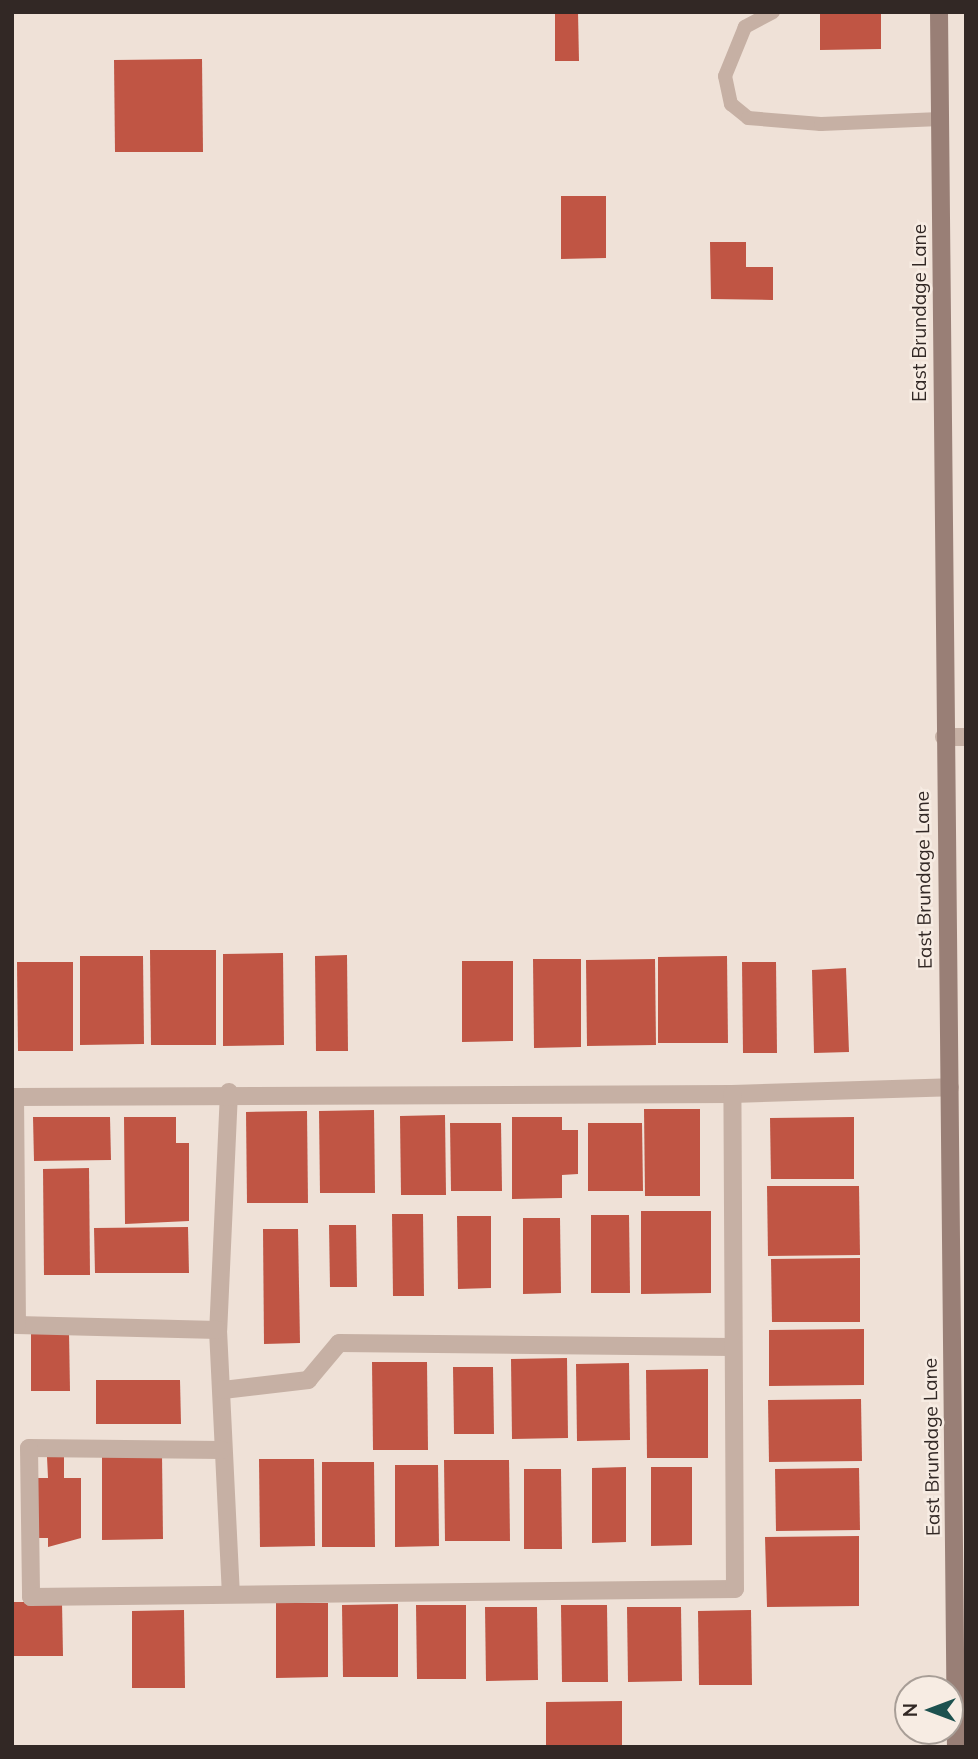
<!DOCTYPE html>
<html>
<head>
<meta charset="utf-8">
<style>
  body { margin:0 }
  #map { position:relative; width:978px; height:1759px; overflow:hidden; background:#efe1d7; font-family:Mulish,sans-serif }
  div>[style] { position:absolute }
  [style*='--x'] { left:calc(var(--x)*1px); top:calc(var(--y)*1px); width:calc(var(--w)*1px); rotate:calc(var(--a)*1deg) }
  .building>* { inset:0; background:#c05544 }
  .lane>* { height:14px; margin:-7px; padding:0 7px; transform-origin:7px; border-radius:7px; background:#c6b0a4 }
  .street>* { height:18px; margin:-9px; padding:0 9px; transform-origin:9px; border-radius:9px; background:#c6b0a4 }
  .secondary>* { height:18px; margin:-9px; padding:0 9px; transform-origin:9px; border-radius:9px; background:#997f76 }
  span { translate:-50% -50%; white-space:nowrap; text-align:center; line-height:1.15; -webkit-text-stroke:5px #f7ece3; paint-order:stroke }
  .street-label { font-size:19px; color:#322825 }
  .frame { position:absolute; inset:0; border:14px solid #322825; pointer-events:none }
  .north { position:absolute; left:894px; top:1675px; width:70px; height:70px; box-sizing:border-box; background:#f7ece3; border:2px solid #a89e97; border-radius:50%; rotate:270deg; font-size:19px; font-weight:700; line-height:28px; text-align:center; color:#322825 }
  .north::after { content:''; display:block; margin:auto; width:24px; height:32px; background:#1d514f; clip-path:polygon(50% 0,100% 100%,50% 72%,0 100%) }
</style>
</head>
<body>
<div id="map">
  <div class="building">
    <i style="clip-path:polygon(555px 12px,578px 12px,579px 61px,555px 61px)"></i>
    <i style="clip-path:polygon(820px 12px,881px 12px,881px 49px,820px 50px)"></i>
    <i style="clip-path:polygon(202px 59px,203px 152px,115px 152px,114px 60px)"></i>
    <i style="clip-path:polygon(561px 196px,606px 196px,606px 258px,561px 259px)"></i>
    <i style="clip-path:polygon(710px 242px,746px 242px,746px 267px,773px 267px,773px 300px,711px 299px)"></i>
    <i style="clip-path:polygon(150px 950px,216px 950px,216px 1045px,151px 1045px)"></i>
    <i style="clip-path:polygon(283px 953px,284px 1045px,223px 1046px,223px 954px)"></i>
    <i style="clip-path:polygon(347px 955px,348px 1051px,316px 1051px,315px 956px)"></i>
    <i style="clip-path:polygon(80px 956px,143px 956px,144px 1044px,80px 1045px)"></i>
    <i style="clip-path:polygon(727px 956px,728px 1043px,658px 1043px,658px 957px)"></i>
    <i style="clip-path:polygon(533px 959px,581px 959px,581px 1047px,534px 1048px)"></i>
    <i style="clip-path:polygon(655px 959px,656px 1045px,587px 1046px,586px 960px)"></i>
    <i style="clip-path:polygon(462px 961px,513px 961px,513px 1041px,462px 1042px)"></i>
    <i style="clip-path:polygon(17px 962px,73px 962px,73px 1051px,18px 1051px)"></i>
    <i style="clip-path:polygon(742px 962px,776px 962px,777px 1053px,743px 1053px)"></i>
    <i style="clip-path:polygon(846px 968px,849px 1052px,814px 1053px,812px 970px)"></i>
    <i style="clip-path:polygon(644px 1109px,700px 1109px,700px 1196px,645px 1196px)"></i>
    <i style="clip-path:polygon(374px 1110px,375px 1193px,320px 1193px,319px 1111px)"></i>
    <i style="clip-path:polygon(307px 1111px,308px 1203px,247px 1203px,246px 1112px)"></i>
    <i style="clip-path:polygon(445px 1115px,446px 1195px,401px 1195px,400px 1116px)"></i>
    <i style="clip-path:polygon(33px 1117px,110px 1117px,111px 1160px,34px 1161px)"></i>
    <i style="clip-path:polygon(124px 1117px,176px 1117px,176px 1143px,189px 1143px,189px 1221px,125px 1224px)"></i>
    <i style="clip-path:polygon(512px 1117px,562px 1117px,562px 1130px,578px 1130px,578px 1174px,562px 1175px,562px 1198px,512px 1199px)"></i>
    <i style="clip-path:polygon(854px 1117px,854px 1179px,771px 1179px,770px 1118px)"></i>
    <i style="clip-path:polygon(450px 1123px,501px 1123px,502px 1191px,451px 1191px)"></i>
    <i style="clip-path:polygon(588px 1123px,642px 1123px,643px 1191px,588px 1191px)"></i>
    <i style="clip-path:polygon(89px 1168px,90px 1275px,44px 1275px,43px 1169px)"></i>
    <i style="clip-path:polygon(767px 1186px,859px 1186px,860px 1255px,768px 1256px)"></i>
    <i style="clip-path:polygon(641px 1211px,711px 1211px,711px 1293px,641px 1294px)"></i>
    <i style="clip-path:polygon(392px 1214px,423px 1214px,424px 1296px,393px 1296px)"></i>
    <i style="clip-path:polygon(591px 1215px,629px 1215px,630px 1293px,591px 1293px)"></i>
    <i style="clip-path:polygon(457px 1216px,491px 1216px,491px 1288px,458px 1289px)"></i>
    <i style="clip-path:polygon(523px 1218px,560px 1218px,561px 1293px,523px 1294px)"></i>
    <i style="clip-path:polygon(329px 1225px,356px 1225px,357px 1287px,330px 1287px)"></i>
    <i style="clip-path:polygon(188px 1227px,189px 1273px,95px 1273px,94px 1228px)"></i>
    <i style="clip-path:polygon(263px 1229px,298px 1229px,300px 1343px,264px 1344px)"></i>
    <i style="clip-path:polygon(860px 1258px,860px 1322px,772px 1322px,771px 1259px)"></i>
    <i style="clip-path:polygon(864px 1329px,864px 1385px,769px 1386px,769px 1330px)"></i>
    <i style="clip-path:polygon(31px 1332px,69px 1332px,70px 1391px,31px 1391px)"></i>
    <i style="clip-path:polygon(567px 1358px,568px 1438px,512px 1439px,511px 1359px)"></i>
    <i style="clip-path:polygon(372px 1362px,427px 1362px,428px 1450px,373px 1450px)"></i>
    <i style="clip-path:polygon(629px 1363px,630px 1440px,577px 1441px,576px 1364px)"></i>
    <i style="clip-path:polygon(453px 1367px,493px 1367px,494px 1434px,454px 1434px)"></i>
    <i style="clip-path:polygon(708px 1369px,708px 1458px,647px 1458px,646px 1370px)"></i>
    <i style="clip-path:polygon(96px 1380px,180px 1380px,181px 1424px,96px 1424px)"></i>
    <i style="clip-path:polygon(861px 1399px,862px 1461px,769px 1462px,768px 1400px)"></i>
    <i style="clip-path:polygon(162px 1455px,163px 1539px,102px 1540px,102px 1456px)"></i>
    <i style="clip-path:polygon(64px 1456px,64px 1478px,81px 1478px,81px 1538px,48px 1547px,48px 1538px,31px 1538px,31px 1478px,48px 1478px,47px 1457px)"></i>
    <i style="clip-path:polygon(259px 1459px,314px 1459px,315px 1546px,260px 1547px)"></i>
    <i style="clip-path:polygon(444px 1460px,509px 1460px,510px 1541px,445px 1541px)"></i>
    <i style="clip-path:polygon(322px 1462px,374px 1462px,375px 1547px,322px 1547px)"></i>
    <i style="clip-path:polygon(395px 1465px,438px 1465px,439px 1546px,395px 1547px)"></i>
    <i style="clip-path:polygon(626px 1467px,626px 1542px,592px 1543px,592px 1468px)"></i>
    <i style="clip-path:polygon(651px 1467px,692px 1467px,692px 1545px,651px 1546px)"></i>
    <i style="clip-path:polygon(859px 1468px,860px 1530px,776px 1531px,775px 1469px)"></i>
    <i style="clip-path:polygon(524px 1469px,561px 1469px,562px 1549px,524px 1549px)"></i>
    <i style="clip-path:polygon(859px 1536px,859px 1606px,767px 1607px,765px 1537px)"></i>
    <i style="clip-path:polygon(12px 1602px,62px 1602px,63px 1656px,12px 1656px)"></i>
    <i style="clip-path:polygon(276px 1603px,328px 1603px,328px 1677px,276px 1678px)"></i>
    <i style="clip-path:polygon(398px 1604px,398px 1677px,343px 1677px,342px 1605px)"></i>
    <i style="clip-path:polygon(416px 1605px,466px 1605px,466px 1679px,417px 1679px)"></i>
    <i style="clip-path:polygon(561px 1605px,607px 1605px,608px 1682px,562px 1682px)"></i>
    <i style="clip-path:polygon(485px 1607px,537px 1607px,538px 1680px,486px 1681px)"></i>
    <i style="clip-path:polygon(627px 1607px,681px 1607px,682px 1681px,628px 1682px)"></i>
    <i style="clip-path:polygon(184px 1610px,185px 1688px,132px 1688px,132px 1611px)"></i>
    <i style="clip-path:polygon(751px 1610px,752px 1685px,699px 1685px,698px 1611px)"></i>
    <i style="clip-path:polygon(622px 1701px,622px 1747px,546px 1747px,546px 1702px)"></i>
  </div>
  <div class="lane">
    <i style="--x:773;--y:12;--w:32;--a:152"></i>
    <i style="--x:745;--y:27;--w:53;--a:112.2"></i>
    <i style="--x:725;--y:76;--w:29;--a:78"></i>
    <i style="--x:731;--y:104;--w:22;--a:39"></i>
    <i style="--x:748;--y:118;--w:73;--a:4.7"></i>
    <i style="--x:821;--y:124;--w:119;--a:-2.4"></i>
  </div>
  <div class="street">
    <i style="--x:944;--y:737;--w:22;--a:0"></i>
    <i style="--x:229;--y:1092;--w:238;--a:92.6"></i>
    <i style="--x:218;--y:1330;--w:264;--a:87.2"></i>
    <i style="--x:218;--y:1330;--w:201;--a:-178.6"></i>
    <i style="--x:17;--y:1325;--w:228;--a:-90.5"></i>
    <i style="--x:15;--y:1097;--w:717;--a:-0.24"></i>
    <i style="--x:732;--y:1094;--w:218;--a:-1.8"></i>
    <i style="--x:223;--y:1390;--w:86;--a:-6.7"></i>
    <i style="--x:308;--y:1380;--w:48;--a:-50"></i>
    <i style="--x:339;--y:1343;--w:393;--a:0.6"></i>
    <i style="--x:222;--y:1450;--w:193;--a:-179.4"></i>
    <i style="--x:29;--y:1448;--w:149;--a:89.2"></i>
    <i style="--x:31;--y:1597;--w:704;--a:-0.65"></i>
    <i style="--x:735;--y:1589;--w:495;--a:-90.3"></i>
  </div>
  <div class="secondary">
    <i style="--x:939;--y:12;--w:1735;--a:89.44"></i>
  </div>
  <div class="street-label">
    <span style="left:920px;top:313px;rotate:-90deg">East Brundage Lane</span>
    <span style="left:924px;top:880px;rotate:-91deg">East Brundage Lane</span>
    <span style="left:932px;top:1447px;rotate:-91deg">East Brundage Lane</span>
  </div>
  <div class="frame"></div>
  <div class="north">N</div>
</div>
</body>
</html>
